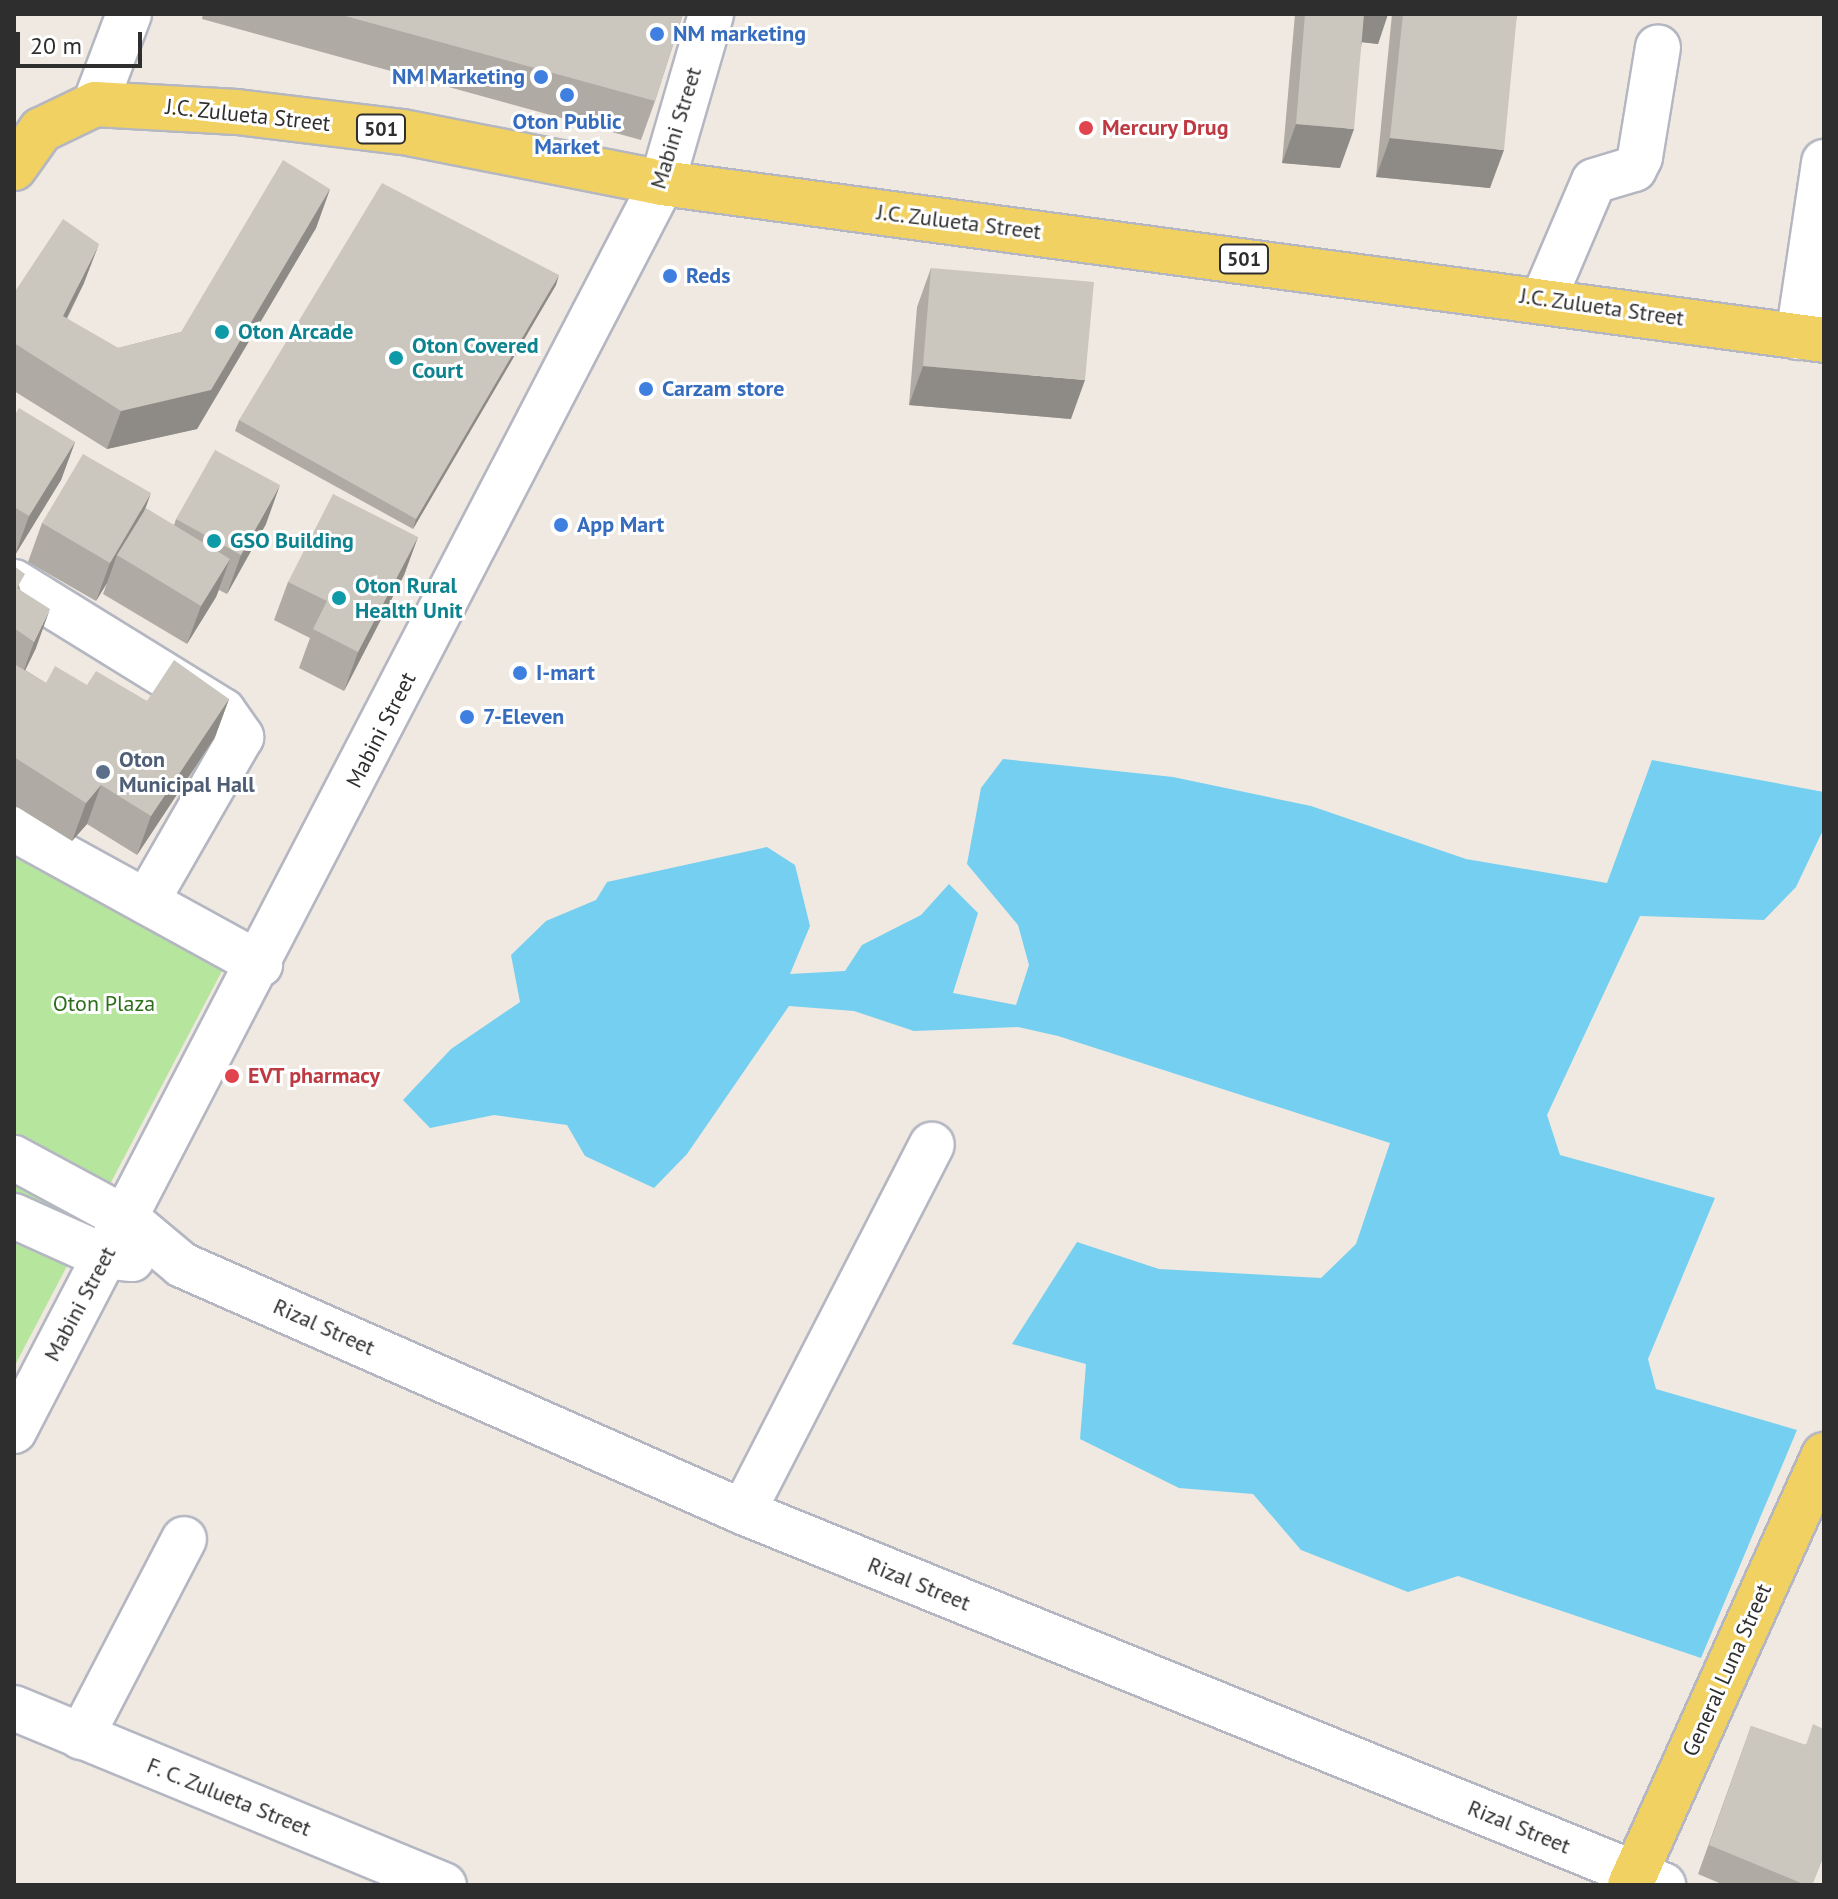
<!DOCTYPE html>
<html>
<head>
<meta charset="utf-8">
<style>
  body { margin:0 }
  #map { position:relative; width:1838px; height:1899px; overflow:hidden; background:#efe9e1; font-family:"PT Sans",sans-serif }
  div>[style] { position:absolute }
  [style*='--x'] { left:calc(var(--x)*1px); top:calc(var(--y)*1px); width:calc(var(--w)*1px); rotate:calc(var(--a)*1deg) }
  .green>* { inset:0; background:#b6e59e }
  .water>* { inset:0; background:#75cff0 }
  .roads { filter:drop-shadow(2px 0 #b4b7c1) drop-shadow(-2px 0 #b4b7c1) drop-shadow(0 2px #b4b7c1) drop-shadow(0 -2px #b4b7c1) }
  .minor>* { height:44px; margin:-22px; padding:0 22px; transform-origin:22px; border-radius:22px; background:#fff }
  .major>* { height:44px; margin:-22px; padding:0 22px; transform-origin:22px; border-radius:22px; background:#f2d163 }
  .wall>* { inset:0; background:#afaba4 }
  .shaded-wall>* { inset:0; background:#8e8b86 }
  .building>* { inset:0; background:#cbc7bf }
  .dots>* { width:22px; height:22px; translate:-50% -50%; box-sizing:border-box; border:4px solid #fff; border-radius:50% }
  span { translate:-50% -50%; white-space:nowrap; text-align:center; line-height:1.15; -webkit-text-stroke:6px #fff; paint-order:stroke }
  .shield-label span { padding:2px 6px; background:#fff; border:2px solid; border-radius:6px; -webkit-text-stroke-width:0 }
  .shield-label { font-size:20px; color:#2e2e2e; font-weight:700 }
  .shop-label { font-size:22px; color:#366cbe; font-weight:700 }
  .left { translate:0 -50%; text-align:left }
  .right { translate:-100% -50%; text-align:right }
  .street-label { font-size:22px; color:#2e2e2e }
  .health-label { font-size:22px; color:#be3a42; font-weight:700 }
  .culture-label { font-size:22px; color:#0d838f; font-weight:700 }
  .service-label { font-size:22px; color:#4e5e75; font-weight:700 }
  .park-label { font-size:22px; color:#2c6e1b }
  .frame { position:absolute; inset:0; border:16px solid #2e2e2e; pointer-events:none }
  .scale { position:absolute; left:16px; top:32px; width:126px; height:36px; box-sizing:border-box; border:4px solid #2e2e2e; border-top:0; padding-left:10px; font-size:24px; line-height:28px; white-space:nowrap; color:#2e2e2e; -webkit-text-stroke:6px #fff; paint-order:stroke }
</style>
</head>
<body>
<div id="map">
  <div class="green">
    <i style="clip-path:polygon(14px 853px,223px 969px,14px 1367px)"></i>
  </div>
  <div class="water">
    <i style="clip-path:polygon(1003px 759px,1173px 777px,1311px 806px,1466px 859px,1607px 883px,1652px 760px,1824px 792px,1824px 828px,1796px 887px,1764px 920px,1640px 916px,1547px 1115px,1560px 1155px,1715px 1198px,1648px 1359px,1656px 1389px,1797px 1430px,1701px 1658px,1458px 1576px,1408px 1592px,1301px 1550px,1253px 1494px,1179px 1488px,1080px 1439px,1086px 1364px,1012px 1344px,1077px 1242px,1159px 1269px,1321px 1278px,1356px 1244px,1390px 1143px,1058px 1036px,1018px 1027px,914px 1031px,854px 1011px,789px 1006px,687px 1154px,654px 1188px,585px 1156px,567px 1125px,494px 1115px,430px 1128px,403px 1100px,451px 1049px,520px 1002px,511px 955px,546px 921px,596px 900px,607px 882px,767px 847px,795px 865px,810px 926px,790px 974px,845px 971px,862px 945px,921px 915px,949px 884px,978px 913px,953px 993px,1016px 1005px,1029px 965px,1018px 925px,967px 864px,981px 788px)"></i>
  </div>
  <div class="roads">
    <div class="minor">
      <i style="--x:95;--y:104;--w:96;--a:-69.3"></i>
      <i style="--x:1544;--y:298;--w:127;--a:-66.9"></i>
      <i style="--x:1594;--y:181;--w:42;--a:-16.7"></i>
      <i style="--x:1634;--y:169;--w:13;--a:-63"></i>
      <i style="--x:1640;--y:157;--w:111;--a:-80.7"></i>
      <i style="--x:1798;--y:337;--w:177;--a:-81.5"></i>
      <i style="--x:14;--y:582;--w:246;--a:31.7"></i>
      <i style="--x:223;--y:711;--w:32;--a:55"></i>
      <i style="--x:241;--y:737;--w:190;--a:119.9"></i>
      <i style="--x:14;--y:829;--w:281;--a:28.8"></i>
      <i style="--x:14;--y:1158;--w:128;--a:28.4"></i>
      <i style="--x:127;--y:1219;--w:72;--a:39.9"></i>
      <i style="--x:182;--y:1265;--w:613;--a:23.76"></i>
      <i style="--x:743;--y:1512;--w:993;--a:22.07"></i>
      <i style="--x:14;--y:1216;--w:98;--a:24.2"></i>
      <i style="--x:103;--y:1256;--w:29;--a:6"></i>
      <i style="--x:14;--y:1431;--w:1406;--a:-62.56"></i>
      <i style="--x:662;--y:183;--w:176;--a:-73.8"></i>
      <i style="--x:743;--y:1512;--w:413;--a:-62.8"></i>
      <i style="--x:14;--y:1708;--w:465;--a:22.4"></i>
      <i style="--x:81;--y:1737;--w:223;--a:-62.5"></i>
    </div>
    <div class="major">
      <i style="--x:14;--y:168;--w:47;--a:-54.6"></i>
      <i style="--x:41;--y:130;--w:60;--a:-25.7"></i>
      <i style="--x:95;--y:104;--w:142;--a:3.2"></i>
      <i style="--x:237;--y:112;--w:167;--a:6.9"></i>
      <i style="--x:403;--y:132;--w:264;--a:11.1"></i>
      <i style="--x:662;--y:183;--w:1173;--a:7.69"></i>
      <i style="--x:1630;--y:1885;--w:472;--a:-65.7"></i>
    </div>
  </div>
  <div class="wall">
    <i style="clip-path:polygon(203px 14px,683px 14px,655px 101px,641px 140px,202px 19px)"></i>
    <i style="clip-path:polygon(1295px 14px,1388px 14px,1378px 44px,1362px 42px,1340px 168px,1282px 163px)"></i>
    <i style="clip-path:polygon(1392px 14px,1517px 14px,1490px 188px,1376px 177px)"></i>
    <i style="clip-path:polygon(330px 189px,316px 228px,197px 429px,107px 449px,14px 391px,14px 293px,84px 283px,67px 319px,118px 348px,181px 332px)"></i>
    <i style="clip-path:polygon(931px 268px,1071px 419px,909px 405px,917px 307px)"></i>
    <i style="clip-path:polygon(556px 285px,413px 529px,235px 431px,239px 420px)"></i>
    <i style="clip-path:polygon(14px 416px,75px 442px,61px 480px,15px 555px,14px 554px)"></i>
    <i style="clip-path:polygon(144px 511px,174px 525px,176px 519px,266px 524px,227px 594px,219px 590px,216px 597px,187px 644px,103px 594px,107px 583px,96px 601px,28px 562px,42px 523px)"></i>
    <i style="clip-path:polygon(418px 537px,404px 575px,344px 691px,299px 668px,310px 638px,274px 620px,288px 582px)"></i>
    <i style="clip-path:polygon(14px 566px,36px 648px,25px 670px,46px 683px,87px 685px,147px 701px,229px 699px,215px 737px,137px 855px,87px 824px,72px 841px,14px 805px)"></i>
    <i style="clip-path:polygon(1751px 1726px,1805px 1745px,1824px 1729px,1824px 1855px,1812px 1885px,1724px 1885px,1698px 1874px)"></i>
  </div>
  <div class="shaded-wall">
    <i style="clip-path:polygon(1361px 14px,1388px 14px,1378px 44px,1351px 41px)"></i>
    <i style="clip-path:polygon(1296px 124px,1354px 129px,1340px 168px,1282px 163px)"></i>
    <i style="clip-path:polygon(1390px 138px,1504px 150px,1490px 188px,1376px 177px)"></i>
    <i style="clip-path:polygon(330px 189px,316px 228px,197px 429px,107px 449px,121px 411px)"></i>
    <i style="clip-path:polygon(99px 244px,84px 283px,48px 355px,63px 316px)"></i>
    <i style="clip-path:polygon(559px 275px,556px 285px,413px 529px,416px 519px)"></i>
    <i style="clip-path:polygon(923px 366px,1085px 380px,1071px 419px,909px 405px)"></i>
    <i style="clip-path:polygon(75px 442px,61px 480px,15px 555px,29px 516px)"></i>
    <i style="clip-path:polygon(280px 485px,266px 524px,227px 594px,241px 555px)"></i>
    <i style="clip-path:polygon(151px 493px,137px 532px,117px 555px,107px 583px,96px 601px,110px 563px)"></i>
    <i style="clip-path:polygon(418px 537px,404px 575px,344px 691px,358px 652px)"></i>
    <i style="clip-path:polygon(230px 559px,216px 597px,187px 644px,201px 606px)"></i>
    <i style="clip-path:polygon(50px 609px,36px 648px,20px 681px,34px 642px)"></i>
    <i style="clip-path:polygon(229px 699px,215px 737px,137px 855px,151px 816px)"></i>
    <i style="clip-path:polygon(101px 785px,87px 824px,72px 841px,86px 803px)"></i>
  </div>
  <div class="building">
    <i style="clip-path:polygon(338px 14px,683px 14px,655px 101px)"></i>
    <i style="clip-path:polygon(1305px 14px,1364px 14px,1354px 129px,1296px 124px)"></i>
    <i style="clip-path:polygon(1403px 14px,1517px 14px,1504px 150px,1390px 138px)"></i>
    <i style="clip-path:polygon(283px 160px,330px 189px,211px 390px,121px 411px,14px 343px,14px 293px,63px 219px,99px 244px,63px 316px,118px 348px,181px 332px)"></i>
    <i style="clip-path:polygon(382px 183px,559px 275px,416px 519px,239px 420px)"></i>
    <i style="clip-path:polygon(931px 268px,1094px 282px,1085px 380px,923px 366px)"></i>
    <i style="clip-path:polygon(19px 408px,75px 442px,29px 516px,14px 507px,14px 416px)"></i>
    <i style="clip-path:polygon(215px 450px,280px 485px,241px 555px,176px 519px)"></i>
    <i style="clip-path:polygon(83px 454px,151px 493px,110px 563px,42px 523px)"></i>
    <i style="clip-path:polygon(333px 494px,418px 537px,358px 652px,313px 629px,327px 601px,288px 582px)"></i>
    <i style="clip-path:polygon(146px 508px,230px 559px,201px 606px,117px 555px)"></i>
    <i style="clip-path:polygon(14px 566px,25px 574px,17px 588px,50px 609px,34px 642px,14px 628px)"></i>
    <i style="clip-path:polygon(174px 660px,229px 699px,151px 816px,101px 785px,86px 803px,14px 757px,14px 664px,46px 683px,55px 666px,87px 685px,96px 671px,147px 701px)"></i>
    <i style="clip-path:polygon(1813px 1724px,1824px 1729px,1824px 1854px,1812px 1885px,1806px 1885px,1709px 1845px,1751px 1726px,1806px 1745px)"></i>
  </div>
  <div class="dots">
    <i style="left:657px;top:34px;background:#3f7fe0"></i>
    <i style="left:541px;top:77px;background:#3f7fe0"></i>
    <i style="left:567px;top:95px;background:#3f7fe0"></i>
    <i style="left:1086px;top:128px;background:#e0444e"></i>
    <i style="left:670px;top:276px;background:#3f7fe0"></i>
    <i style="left:222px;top:332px;background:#0f9aa8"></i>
    <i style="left:396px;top:358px;background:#0f9aa8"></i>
    <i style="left:646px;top:389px;background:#3f7fe0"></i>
    <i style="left:561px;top:525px;background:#3f7fe0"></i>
    <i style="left:214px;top:541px;background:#0f9aa8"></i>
    <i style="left:339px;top:598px;background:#0f9aa8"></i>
    <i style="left:520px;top:673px;background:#3f7fe0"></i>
    <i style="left:467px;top:717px;background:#3f7fe0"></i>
    <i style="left:103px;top:772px;background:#5c6f8a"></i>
    <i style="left:232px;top:1076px;background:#e0444e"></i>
  </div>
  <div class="shield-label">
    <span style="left:381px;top:129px">501</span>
    <span style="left:1244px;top:259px">501</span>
  </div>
  <div class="shop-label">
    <span class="left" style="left:673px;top:34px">NM marketing</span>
    <span class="right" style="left:525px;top:77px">NM Marketing</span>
    <span style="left:567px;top:134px">Oton Public<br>Market</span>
    <span class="left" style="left:686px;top:276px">Reds</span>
    <span class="left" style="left:662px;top:389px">Carzam store</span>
    <span class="left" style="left:577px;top:525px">App Mart</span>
    <span class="left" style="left:536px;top:673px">I-mart</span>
    <span class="left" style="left:483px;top:717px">7-Eleven</span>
  </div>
  <div class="street-label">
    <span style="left:248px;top:115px;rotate:6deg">J.C. Zulueta Street</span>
    <span style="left:676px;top:128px;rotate:-73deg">Mabini Street</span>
    <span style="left:959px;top:222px;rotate:7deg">J.C. Zulueta Street</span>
    <span style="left:1602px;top:307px;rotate:8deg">J.C. Zulueta Street</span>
    <span style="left:381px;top:730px;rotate:-63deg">Mabini Street</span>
    <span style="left:80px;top:1304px;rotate:-62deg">Mabini Street</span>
    <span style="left:324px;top:1327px;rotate:24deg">Rizal Street</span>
    <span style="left:919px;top:1584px;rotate:22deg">Rizal Street</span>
    <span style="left:1727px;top:1670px;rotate:-66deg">General Luna Street</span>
    <span style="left:229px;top:1797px;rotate:22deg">F. C. Zulueta Street</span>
    <span style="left:1519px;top:1827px;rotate:22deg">Rizal Street</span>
  </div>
  <div class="health-label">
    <span class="left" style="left:1102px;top:128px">Mercury Drug</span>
    <span class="left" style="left:248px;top:1076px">EVT pharmacy</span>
  </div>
  <div class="culture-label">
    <span class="left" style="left:238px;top:332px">Oton Arcade</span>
    <span class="left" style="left:412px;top:358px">Oton Covered<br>Court</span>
    <span class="left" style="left:230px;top:541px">GSO Building</span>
    <span class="left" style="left:355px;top:598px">Oton Rural<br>Health Unit</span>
  </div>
  <div class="service-label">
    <span class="left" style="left:119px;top:772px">Oton<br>Municipal Hall</span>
  </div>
  <div class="park-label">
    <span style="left:104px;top:1004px">Oton Plaza</span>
  </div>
  <div class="frame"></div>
  <div class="scale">20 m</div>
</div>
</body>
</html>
